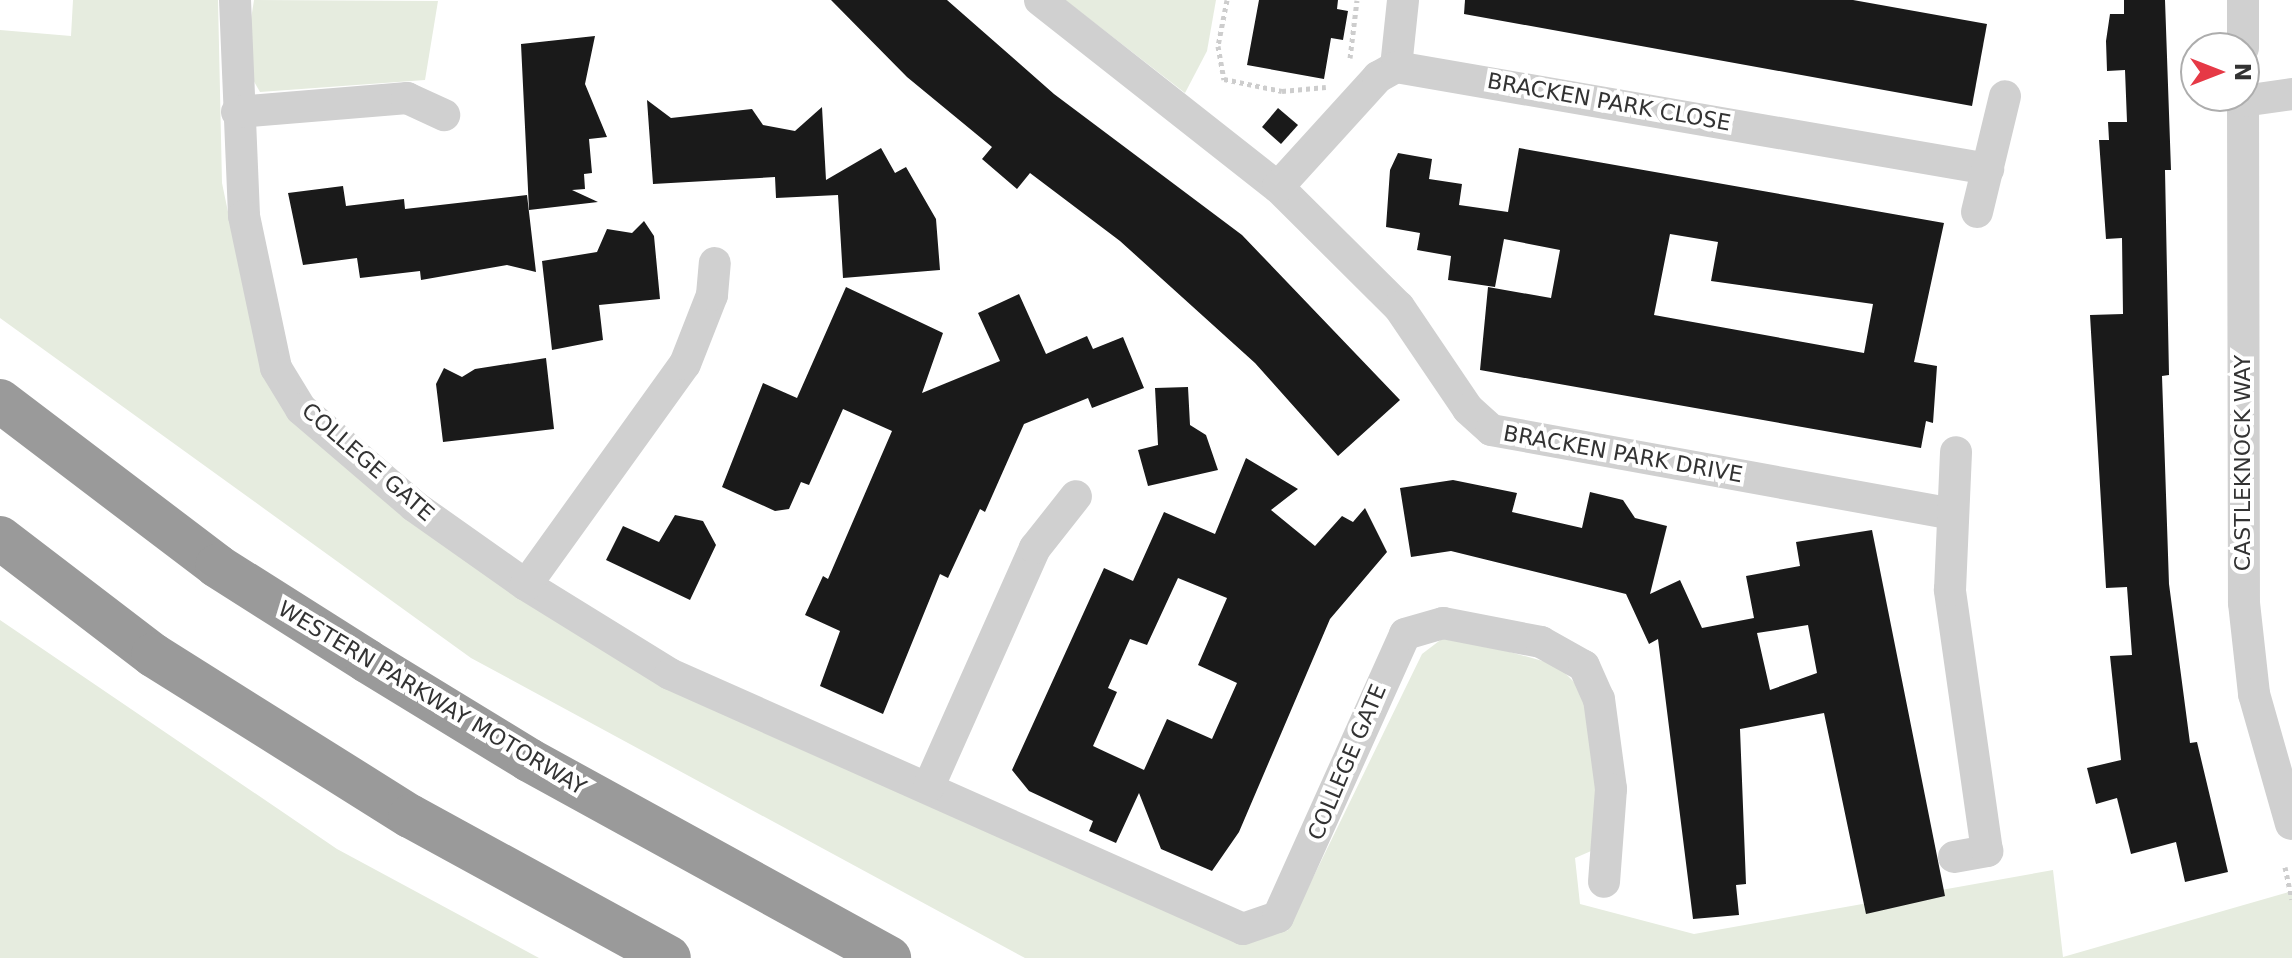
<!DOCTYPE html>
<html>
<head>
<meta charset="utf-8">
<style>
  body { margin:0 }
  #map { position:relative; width:2292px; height:958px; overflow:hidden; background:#fff; font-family:"DejaVu Sans",sans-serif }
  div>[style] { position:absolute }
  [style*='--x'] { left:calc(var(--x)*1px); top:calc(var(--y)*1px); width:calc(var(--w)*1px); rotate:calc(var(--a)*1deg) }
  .green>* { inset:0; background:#e6ecdf }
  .building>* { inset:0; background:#1a1a1a }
  .path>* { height:5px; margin-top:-2.5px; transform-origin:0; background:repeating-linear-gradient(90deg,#cdcdcd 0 4px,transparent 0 8px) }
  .minor>* { height:32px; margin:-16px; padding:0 16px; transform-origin:16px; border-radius:16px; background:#d0d0d0 }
  .highway>* { height:44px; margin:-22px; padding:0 22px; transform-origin:22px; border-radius:22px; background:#9a9a9a }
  span { translate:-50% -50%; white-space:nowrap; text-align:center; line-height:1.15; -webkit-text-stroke:8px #fff; paint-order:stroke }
  .street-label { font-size:22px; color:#333 }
  .north { position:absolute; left:2180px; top:32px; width:80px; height:80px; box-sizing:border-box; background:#fff; border:2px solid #adadad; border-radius:50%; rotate:90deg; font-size:22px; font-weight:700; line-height:32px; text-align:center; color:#333 }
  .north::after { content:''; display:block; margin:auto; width:28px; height:36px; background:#e63946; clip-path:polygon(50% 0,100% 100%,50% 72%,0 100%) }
</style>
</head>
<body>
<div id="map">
  <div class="green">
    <i style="clip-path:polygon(73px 0,218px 0,222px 183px,256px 347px,281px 399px,670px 674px,1287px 931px,1422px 654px,1443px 638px,1474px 642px,1557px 665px,1577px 685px,1591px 720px,1600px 796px,1598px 848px,1575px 858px,1580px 904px,1694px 934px,2053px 870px,2063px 957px,2292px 891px,2292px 958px,1025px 958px,471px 658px,0 318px,0 30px,71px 36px)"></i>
    <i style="clip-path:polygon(254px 0,438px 1px,425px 80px,260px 92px,244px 64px)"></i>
    <i style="clip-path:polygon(1065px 0,1216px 0,1207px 51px,1185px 93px)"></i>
    <i style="clip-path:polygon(0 620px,337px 849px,539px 958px,0 958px)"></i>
  </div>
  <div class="building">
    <i style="clip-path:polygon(831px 0,947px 0,1054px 94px,1242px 235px,1400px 400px,1338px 456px,1255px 363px,1120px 241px,1030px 173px,1017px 189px,982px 159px,992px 147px,907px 77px)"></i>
    <i style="clip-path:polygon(1259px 0,1338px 0,1337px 9px,1348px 11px,1343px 40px,1331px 38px,1324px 79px,1247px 65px)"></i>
    <i style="clip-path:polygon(1465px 0,1853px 0,1987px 24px,1972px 106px,1464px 14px)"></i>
    <i style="clip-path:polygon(2124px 0,2165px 0,2171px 170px,2165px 170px,2169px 375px,2162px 376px,2169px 584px,2190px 743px,2197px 742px,2228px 872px,2185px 882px,2176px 842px,2131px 854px,2117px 798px,2096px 804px,2087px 768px,2121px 760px,2110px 656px,2132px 655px,2127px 587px,2106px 588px,2090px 315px,2123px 314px,2122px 238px,2106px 239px,2099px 140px,2109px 140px,2108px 122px,2127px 122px,2125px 70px,2107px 71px,2106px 41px,2110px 14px,2124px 14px)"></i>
    <i style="clip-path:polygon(595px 36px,585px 84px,607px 137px,589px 139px,592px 173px,584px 174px,585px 189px,572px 190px,598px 202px,529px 210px,521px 44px)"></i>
    <i style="clip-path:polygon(647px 100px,671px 118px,752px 109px,763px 125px,795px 131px,822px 107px,826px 180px,881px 148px,895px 173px,906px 167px,936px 219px,940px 270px,843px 278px,838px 195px,776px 198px,775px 177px,653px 184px)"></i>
    <i style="clip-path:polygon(1278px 108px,1298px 125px,1281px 144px,1262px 127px)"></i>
    <i style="clip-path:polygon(evenodd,1519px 148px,1944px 223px,1914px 362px,1937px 366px,1933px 423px,1926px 421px,1921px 448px,1480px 370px,1488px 287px,1551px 298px,1560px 250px,1504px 239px,1495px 287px,1448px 280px,1451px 256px,1417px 250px,1420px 233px,1386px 227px,1390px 170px,1398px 153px,1432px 159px,1429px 179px,1462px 184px,1459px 205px,1508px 212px,1519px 148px,1670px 234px,1718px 242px,1711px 281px,1873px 304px,1864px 353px,1654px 315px,1670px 234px)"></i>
    <i style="clip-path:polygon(343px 186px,346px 206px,404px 199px,405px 209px,527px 195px,536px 272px,507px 265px,421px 280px,420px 271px,360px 278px,357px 258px,303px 265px,288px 193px)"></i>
    <i style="clip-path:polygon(644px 221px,654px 236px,660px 299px,599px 305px,603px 340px,552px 350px,542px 261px,597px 252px,607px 229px,632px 233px)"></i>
    <i style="clip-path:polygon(846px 287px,943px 333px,922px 393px,1000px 361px,978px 313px,1019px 294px,1046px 354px,1087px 336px,1093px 349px,1123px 337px,1144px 388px,1092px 408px,1088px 398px,1024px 424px,985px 512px,980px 509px,948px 578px,940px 574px,883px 714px,820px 686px,840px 631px,805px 615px,823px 576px,828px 579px,892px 431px,843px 409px,809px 485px,801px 482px,789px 509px,775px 511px,722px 487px,763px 383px,797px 398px)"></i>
    <i style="clip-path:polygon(546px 358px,554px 429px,443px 442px,436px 384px,444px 368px,462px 377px,475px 369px)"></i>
    <i style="clip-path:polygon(1188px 387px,1190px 425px,1206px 435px,1218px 470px,1148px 486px,1138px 450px,1158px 445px,1155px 388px)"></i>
    <i style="clip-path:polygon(evenodd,1246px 458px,1298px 489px,1271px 510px,1315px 546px,1342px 516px,1353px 522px,1365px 508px,1387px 552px,1330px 619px,1239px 832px,1212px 871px,1161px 849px,1139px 793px,1116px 843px,1089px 831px,1093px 821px,1029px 791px,1012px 770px,1104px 568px,1133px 581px,1164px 512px,1215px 534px,1246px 458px,1178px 578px,1227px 598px,1198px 665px,1237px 683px,1212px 739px,1167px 719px,1144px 770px,1093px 746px,1117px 692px,1108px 688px,1130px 639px,1147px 645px,1178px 578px)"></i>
    <i style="clip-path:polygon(evenodd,1453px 480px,1517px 493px,1512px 512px,1582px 528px,1590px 492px,1623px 500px,1635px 518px,1667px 526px,1650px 594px,1680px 580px,1702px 628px,1754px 618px,1746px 576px,1800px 566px,1796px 542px,1872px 530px,1945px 896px,1866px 914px,1824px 713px,1740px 729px,1746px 884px,1736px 885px,1739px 915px,1693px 919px,1658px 639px,1649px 644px,1626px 594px,1451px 551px,1411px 557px,1400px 488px,1453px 480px,1808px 625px,1817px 673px,1770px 690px,1757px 633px,1808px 625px)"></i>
    <i style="clip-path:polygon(675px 515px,703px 521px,716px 545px,690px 600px,606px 560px,623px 526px,659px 542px)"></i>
  </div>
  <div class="path">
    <i style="--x:1227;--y:0;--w:47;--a:101.1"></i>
    <i style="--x:1218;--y:46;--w:34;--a:80"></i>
    <i style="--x:1224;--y:79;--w:59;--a:11.7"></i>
    <i style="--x:1282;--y:91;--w:44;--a:-5.2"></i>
    <i style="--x:1350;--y:58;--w:58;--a:-83.1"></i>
    <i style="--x:2285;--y:867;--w:33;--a:78"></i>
  </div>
  <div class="minor">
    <i style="--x:235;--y:0;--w:216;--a:87.6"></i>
    <i style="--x:244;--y:216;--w:155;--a:78.1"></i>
    <i style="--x:276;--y:368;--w:48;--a:58.6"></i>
    <i style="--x:301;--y:409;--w:149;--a:40.6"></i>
    <i style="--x:414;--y:506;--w:137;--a:35.2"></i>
    <i style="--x:526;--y:585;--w:169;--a:31.7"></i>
    <i style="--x:670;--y:674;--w:627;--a:23.99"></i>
    <i style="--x:1243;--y:929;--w:37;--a:-19"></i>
    <i style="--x:1278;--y:917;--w:310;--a:-65.8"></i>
    <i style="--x:1405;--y:634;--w:40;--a:-16"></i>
    <i style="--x:1443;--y:623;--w:100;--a:11"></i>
    <i style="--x:1541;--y:642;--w:49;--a:29.2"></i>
    <i style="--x:1584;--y:666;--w:36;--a:66"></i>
    <i style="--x:1599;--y:699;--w:91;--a:82.4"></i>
    <i style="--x:1611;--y:789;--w:93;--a:94.3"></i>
    <i style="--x:1040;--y:0;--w:303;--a:38.2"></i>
    <i style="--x:1278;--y:187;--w:170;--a:44.8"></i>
    <i style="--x:1399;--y:307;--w:123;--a:55.9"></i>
    <i style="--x:1468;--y:409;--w:31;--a:42"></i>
    <i style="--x:1491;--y:430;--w:464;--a:10.3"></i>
    <i style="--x:2243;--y:0;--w:48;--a:90"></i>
    <i style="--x:1396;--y:67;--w:67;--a:-84"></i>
    <i style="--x:2243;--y:96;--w:507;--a:89.89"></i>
    <i style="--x:2244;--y:603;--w:92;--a:83.7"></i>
    <i style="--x:2254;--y:694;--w:135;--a:74.1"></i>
    <i style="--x:2243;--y:101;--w:49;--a:-8.1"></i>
    <i style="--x:237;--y:112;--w:171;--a:-4.7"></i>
    <i style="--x:407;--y:98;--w:41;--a:24.7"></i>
    <i style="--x:1278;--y:187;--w:149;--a:-47.7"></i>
    <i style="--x:1378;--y:77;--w:21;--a:-29"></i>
    <i style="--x:1396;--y:67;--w:601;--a:9.78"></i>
    <i style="--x:1977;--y:212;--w:119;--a:-76.4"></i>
    <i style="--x:526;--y:585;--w:272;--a:-54.3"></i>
    <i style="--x:685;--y:364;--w:74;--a:-68.6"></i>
    <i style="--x:712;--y:295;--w:32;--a:-85"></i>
    <i style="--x:929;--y:786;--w:261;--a:-66"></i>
    <i style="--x:1035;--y:548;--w:66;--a:-51.7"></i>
    <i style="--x:1954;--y:857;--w:34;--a:-10"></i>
    <i style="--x:1987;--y:851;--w:264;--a:-98.1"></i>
    <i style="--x:1950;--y:590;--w:138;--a:-87.5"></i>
  </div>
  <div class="highway">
    <i style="--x:0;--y:401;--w:273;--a:37.2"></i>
    <i style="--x:217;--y:566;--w:178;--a:32.3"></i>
    <i style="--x:367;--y:661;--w:190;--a:31.4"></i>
    <i style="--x:529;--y:760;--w:411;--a:28.8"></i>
    <i style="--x:0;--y:538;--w:193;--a:37.4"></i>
    <i style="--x:153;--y:655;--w:303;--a:32.1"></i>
    <i style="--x:410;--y:816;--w:295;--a:28.7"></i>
  </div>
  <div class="street-label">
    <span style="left:1609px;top:102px;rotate:10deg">BRACKEN PARK CLOSE</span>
    <span style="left:1623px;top:454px;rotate:10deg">BRACKEN PARK DRIVE</span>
    <span style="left:368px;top:462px;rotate:41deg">COLLEGE GATE</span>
    <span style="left:2243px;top:463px;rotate:-90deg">CASTLEKNOCK WAY</span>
    <span style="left:432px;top:698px;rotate:31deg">WESTERN PARKWAY MOTORWAY</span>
    <span style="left:1347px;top:762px;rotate:-67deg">COLLEGE GATE</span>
  </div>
  <div class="north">N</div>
</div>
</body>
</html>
